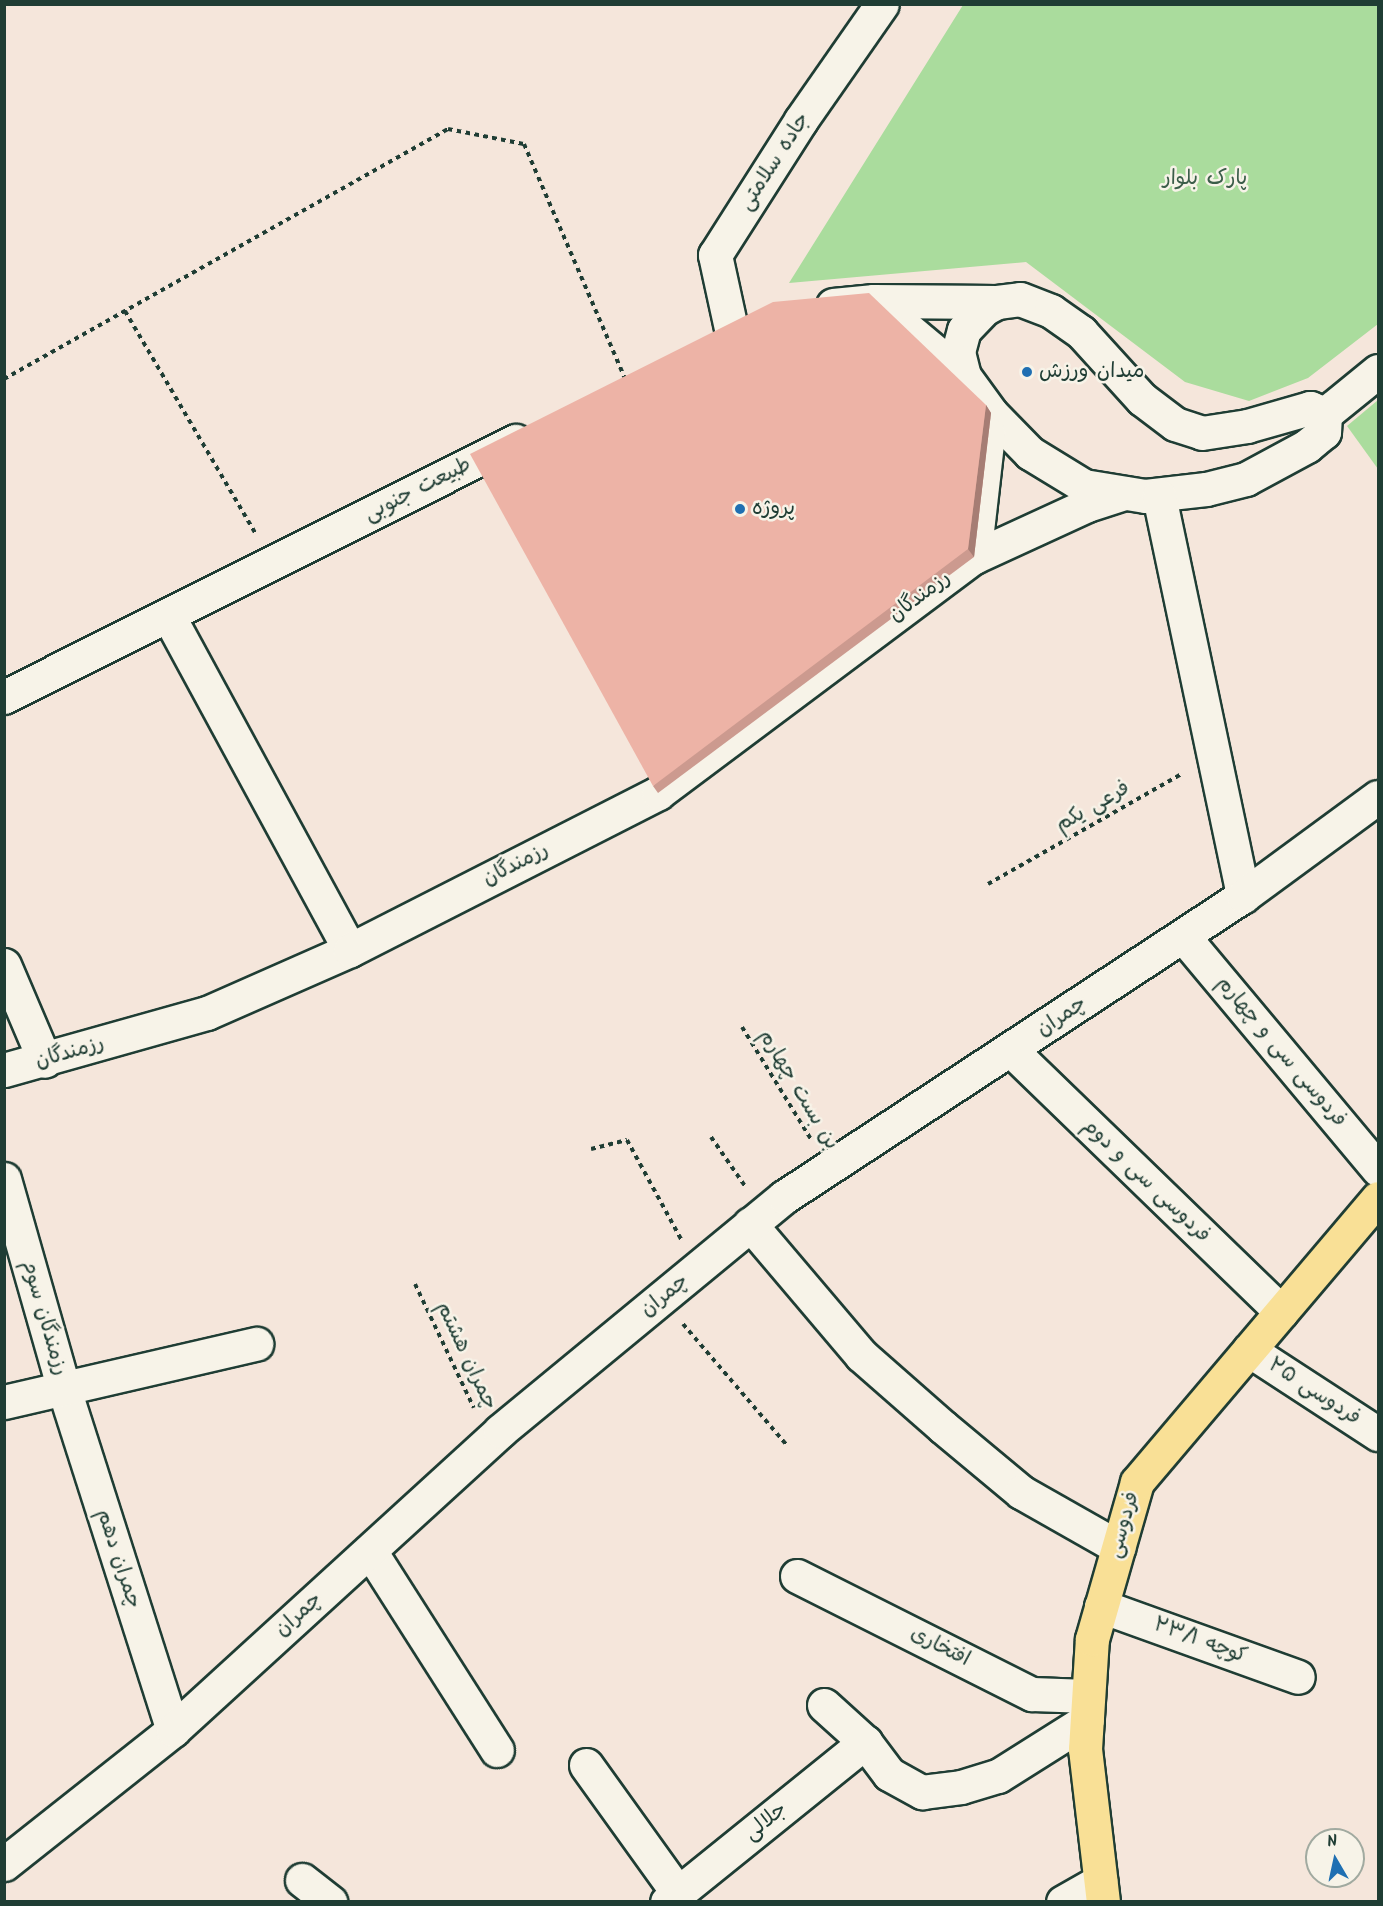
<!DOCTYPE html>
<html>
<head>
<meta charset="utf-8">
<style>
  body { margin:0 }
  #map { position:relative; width:1383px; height:1906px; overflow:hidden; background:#f5e6db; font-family:Kalam,"Playpen Sans Arabic",sans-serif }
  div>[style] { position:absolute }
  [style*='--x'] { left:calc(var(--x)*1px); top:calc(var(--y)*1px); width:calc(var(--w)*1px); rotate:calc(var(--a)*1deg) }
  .green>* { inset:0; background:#aadc9d }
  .path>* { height:4px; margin-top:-2px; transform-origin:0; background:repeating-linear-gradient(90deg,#1f3d34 0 4.5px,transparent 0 9px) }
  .roads { filter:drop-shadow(2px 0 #1f3d34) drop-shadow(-2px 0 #1f3d34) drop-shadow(0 2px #1f3d34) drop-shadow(0 -2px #1f3d34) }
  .minor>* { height:33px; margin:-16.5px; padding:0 16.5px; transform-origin:16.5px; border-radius:16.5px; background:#f7f3e8 }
  .major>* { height:33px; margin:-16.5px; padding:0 16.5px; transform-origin:16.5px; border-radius:16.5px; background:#f9e096 }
  .wall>* { inset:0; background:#cc9a8f }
  .shaded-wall>* { inset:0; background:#a67d74 }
  .building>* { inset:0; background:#edb3a6 }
  .dots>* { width:16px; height:16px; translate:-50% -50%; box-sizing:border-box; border:3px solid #f7f3e8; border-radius:50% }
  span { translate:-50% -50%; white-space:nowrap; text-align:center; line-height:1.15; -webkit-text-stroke:5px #f7f3e8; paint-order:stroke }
  .street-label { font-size:21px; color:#1f3d34 }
  .park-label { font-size:21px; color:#3b5d49 }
  .poi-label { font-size:21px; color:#1f3d34 }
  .left { translate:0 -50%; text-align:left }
  .frame { position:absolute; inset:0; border:6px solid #1f3d34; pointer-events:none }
  .north { position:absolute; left:1305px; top:1828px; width:60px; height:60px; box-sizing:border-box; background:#f7f3e8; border:2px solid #a1aaa0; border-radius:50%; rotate:351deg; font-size:16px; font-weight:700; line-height:24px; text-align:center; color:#1f3d34 }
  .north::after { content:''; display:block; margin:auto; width:21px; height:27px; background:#1f6fb2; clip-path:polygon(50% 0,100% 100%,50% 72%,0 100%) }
</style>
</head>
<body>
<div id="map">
  <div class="green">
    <i style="clip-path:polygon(963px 5px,1378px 5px,1378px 324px,1308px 378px,1249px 401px,1185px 382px,1026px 262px,789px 283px)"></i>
    <i style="clip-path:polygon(1378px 400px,1378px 469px,1347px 426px)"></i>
  </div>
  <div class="path">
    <i style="--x:125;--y:311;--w:259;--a:59.6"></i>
    <i style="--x:4;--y:379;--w:510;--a:-29.38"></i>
    <i style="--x:448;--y:129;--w:77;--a:11.2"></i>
    <i style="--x:524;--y:144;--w:256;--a:66.7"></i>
    <i style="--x:988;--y:884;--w:224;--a:-29.6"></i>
    <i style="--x:742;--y:1027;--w:132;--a:58.4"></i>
    <i style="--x:711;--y:1137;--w:60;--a:55.2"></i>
    <i style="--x:591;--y:1149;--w:37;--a:-14"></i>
    <i style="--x:627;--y:1140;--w:113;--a:61.4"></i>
    <i style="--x:415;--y:1284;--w:137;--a:64.6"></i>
    <i style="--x:683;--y:1324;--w:158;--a:49.4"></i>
  </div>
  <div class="roads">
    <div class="minor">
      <i style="--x:1020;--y:299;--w:33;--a:21"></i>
      <i style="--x:1051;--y:311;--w:37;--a:35"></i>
      <i style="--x:1081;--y:332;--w:91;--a:47.7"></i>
      <i style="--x:1142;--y:399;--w:41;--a:37.1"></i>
      <i style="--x:1175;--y:424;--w:28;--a:18"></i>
      <i style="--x:1202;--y:433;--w:46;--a:-8.8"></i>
      <i style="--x:1247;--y:426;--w:66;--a:-15.9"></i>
      <i style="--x:1310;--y:408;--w:16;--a:22"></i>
      <i style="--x:1325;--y:414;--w:18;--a:93"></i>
      <i style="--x:1324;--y:432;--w:22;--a:141"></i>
      <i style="--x:1307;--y:446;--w:69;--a:151.6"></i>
      <i style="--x:1246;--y:479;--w:41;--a:166"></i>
      <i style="--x:1206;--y:489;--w:61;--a:173.5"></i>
      <i style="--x:1145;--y:496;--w:62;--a:-170.7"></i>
      <i style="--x:1084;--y:486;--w:63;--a:-148.6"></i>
      <i style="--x:1030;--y:453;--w:56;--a:-134.3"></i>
      <i style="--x:991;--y:413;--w:46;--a:-126.1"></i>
      <i style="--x:964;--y:376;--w:25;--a:-104"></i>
      <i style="--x:958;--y:352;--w:23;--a:-75"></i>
      <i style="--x:964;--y:330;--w:29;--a:-46"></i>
      <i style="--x:984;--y:309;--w:15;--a:-28"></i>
      <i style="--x:997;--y:302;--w:23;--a:-7"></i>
      <i style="--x:874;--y:301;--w:117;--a:39.8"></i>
      <i style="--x:833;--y:305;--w:41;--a:-5.6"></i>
      <i style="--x:874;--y:301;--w:123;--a:0.5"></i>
      <i style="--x:732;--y:333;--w:80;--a:-102.3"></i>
      <i style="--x:715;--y:255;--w:160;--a:-57.5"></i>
      <i style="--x:801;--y:120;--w:141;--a:-55.1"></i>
      <i style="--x:1325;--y:414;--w:68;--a:-39.1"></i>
      <i style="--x:1159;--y:496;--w:409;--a:78.1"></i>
      <i style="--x:974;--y:557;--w:124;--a:-83.5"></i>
      <i style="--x:168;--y:615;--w:381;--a:61.5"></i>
      <i style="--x:4;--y:697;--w:572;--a:-26.61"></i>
      <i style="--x:1183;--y:936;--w:304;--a:50.1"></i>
      <i style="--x:4;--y:965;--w:104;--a:66.9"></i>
      <i style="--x:1012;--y:1051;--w:375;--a:44.1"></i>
      <i style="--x:4;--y:1070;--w:211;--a:-15.7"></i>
      <i style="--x:207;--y:1013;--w:156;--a:-23.8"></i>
      <i style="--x:350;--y:950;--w:346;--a:-27"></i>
      <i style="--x:658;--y:793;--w:394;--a:-36.8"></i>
      <i style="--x:974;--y:557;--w:124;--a:-24.7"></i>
      <i style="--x:1087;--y:505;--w:39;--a:-18"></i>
      <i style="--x:4;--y:1179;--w:218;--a:74.1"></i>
      <i style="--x:64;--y:1389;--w:358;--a:72.3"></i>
      <i style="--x:750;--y:1224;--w:172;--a:49.7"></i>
      <i style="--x:861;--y:1355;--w:109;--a:41.3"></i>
      <i style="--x:943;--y:1427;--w:102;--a:39.8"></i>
      <i style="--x:1021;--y:1492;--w:112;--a:29.6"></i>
      <i style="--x:1249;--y:1350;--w:154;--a:33.1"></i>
      <i style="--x:4;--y:1402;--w:259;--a:-13"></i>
      <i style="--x:370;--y:1551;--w:236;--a:57.5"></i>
      <i style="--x:797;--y:1576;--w:263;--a:26.7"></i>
      <i style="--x:1032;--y:1694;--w:56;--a:2"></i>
      <i style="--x:1101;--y:1606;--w:209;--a:19.8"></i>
      <i style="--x:824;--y:1705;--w:55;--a:42.1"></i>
      <i style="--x:865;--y:1742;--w:40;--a:53"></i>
      <i style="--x:889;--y:1774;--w:38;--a:29"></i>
      <i style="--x:922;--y:1792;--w:39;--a:-7"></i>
      <i style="--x:961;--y:1787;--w:39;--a:-17"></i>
      <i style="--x:998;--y:1776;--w:105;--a:-32.2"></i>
      <i style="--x:586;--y:1765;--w:158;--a:54.3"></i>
      <i style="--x:4;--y:1864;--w:216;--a:-38.4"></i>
      <i style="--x:173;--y:1730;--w:443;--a:-42.4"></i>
      <i style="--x:500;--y:1431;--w:368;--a:-39.5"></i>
      <i style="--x:784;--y:1197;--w:549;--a:-33.26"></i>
      <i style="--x:1243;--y:896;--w:167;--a:-36.3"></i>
      <i style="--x:302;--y:1880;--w:36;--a:38"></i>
      <i style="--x:667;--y:1902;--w:255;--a:-38.9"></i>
      <i style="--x:1063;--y:1902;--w:43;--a:-29.6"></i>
    </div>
    <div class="major">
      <i style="--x:1103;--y:1902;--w:154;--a:-96.7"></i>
      <i style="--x:1085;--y:1749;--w:110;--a:-86.4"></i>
      <i style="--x:1092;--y:1639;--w:163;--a:-74"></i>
      <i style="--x:1137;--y:1482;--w:372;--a:-49.7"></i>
    </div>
  </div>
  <div class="wall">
    <i style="clip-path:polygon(986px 405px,991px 413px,974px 557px,658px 793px,653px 786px)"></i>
  </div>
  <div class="shaded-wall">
    <i style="clip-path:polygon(986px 405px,991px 413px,974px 557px,968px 549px)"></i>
  </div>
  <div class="building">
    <i style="clip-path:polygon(869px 293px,986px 405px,968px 549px,653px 786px,470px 454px,773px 302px)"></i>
  </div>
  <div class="dots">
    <i style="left:1027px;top:372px;background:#1f6fb2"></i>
    <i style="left:740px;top:509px;background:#1f6fb2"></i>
  </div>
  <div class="street-label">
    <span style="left:775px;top:162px;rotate:-57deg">جاده سلامتی</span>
    <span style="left:418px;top:490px;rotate:-27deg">طبیعت جنوبی</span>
    <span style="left:920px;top:597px;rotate:-37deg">رزمندگان</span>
    <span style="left:1093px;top:807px;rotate:-30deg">فرعی یکم</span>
    <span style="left:516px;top:865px;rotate:-27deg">رزمندگان</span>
    <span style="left:1062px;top:1017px;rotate:-34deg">چمران</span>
    <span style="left:1281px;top:1052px;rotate:50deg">فردوسی سی و چهارم</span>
    <span style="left:70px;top:1053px;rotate:-16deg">رزمندگان</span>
    <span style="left:798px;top:1090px;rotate:59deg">بن بست چهارم</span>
    <span style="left:1146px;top:1181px;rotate:44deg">فردوسی سی و دوم</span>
    <span style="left:665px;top:1296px;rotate:-39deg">چمران</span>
    <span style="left:44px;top:1318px;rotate:74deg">رزمندگان سوم</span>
    <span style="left:466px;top:1356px;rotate:65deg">چمران هشتم</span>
    <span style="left:1314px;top:1392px;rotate:33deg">فردوسی ۲۵</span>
    <span style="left:1124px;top:1525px;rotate:-74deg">فردوسی</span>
    <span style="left:118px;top:1559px;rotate:72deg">چمران دهم</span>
    <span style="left:299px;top:1615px;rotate:-42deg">چمران</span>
    <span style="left:1200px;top:1641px;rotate:20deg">کوچه ۲۳/۱</span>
    <span style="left:940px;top:1647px;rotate:27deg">افتخاری</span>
    <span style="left:766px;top:1822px;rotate:-39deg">جلالی</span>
  </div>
  <div class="park-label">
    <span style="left:1205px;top:179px">پارک بلوار</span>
  </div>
  <div class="poi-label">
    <span class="left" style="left:1039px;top:372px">میدان ورزش</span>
    <span class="left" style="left:752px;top:509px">پروژه</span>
  </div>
  <div class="frame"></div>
  <div class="north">N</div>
</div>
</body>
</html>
